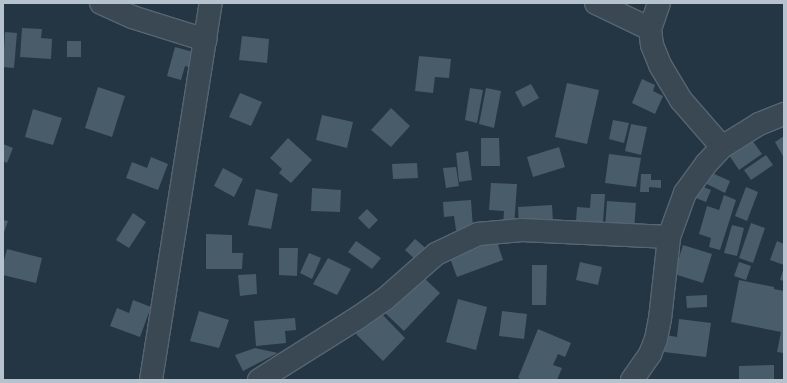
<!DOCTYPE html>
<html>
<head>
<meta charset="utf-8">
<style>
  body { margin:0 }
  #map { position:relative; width:787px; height:383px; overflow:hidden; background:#243644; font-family:Rubik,sans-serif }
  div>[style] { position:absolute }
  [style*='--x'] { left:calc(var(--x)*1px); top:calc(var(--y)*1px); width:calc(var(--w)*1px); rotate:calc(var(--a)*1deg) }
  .building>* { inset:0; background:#485c6a }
  .roads { filter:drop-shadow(1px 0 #576571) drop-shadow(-1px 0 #576571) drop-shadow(0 1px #576571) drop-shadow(0 -1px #576571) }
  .minor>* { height:22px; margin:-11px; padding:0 11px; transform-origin:11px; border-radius:11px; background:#394853 }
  span { translate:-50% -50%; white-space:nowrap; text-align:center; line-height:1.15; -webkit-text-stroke:3px #1d2d39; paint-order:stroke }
  .frame { position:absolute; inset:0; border:4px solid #b6c2cd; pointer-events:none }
</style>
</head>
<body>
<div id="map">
  <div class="building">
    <i style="clip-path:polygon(22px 28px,42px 29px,41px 38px,52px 39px,51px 59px,20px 57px)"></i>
    <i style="clip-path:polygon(5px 32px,17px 33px,14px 68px,3px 67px)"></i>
    <i style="clip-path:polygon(242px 36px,269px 39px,267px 63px,239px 60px)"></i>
    <i style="clip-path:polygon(67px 41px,81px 41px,81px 57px,67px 57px)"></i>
    <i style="clip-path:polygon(175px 47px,197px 53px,192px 68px,185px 66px,181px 80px,167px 76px)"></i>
    <i style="clip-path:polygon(419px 56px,451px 59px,449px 78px,435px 77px,433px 93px,415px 91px)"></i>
    <i style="clip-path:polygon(642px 79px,655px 85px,653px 91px,663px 96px,655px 114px,632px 103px)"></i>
    <i style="clip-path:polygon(567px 83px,599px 90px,587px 144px,555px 137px)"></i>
    <i style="clip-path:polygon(531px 84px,539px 98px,523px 107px,515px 92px)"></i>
    <i style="clip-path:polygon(98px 87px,125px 96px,112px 137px,85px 128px)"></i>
    <i style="clip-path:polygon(470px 88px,483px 90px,477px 123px,465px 120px)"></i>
    <i style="clip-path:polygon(486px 88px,501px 91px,494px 128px,479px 124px)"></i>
    <i style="clip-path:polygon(240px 93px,262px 102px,251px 126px,229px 117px)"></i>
    <i style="clip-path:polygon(391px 108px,410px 126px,391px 147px,371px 130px)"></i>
    <i style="clip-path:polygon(33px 109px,62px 118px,53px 145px,25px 137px)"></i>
    <i style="clip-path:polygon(322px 115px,353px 122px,347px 148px,316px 140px)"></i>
    <i style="clip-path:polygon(613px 120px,629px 123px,624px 143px,609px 139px)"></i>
    <i style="clip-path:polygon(631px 124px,647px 127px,641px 155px,625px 151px)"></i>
    <i style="clip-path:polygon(784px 136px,784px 158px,775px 142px)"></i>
    <i style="clip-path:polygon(288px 138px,312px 160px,291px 183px,279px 173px,282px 169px,270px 158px)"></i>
    <i style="clip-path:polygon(481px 138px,499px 138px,500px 166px,481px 166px)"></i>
    <i style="clip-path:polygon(752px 140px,762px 154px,739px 170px,729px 155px)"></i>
    <i style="clip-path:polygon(3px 144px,13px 148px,7px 163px,3px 161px)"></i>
    <i style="clip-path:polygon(559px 147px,565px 167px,533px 177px,527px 157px)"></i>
    <i style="clip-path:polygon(468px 151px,472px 180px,459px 182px,456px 153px)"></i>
    <i style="clip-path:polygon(609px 154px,641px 158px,636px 187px,605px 183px)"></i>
    <i style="clip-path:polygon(766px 155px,773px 165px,751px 180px,744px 170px)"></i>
    <i style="clip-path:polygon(151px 157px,168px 164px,158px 190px,126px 178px,132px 162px,147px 168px)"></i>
    <i style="clip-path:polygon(417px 163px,418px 178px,393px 179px,392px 164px)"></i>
    <i style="clip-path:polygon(456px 167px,459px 186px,446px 188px,443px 168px)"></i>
    <i style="clip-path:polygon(223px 168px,243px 179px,234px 197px,214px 186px)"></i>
    <i style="clip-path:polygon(712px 173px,730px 181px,725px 193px,707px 184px)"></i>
    <i style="clip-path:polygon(641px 174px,651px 174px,651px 180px,661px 180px,661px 188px,649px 187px,649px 192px,640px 192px)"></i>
    <i style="clip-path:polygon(491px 183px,517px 184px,514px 227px,503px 226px,504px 211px,489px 210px)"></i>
    <i style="clip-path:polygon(693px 183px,711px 190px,706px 202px,688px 195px)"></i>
    <i style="clip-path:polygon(746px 187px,758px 192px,747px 221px,735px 216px)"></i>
    <i style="clip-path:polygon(312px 188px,341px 190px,340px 212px,311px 211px)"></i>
    <i style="clip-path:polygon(256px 189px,278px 194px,271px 229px,248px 225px)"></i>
    <i style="clip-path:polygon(591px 194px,605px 194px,603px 223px,576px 221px,577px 207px,590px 208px)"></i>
    <i style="clip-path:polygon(724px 195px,736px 200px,720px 250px,709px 247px,711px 238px,699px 234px,707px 206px,719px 210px)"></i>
    <i style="clip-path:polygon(471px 200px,473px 229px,456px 230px,454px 216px,444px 217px,443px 202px)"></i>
    <i style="clip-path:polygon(607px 201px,636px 203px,634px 230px,605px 227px)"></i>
    <i style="clip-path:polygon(552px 205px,553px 222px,519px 225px,518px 207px)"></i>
    <i style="clip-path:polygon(367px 209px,378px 220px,369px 229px,358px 218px)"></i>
    <i style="clip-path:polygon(133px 213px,146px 222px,129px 248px,116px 240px)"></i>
    <i style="clip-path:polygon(3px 220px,8px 221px,3px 235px)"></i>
    <i style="clip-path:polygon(751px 223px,765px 228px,753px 263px,739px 258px)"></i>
    <i style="clip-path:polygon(732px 225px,744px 228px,737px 256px,724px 253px)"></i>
    <i style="clip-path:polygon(206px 234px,232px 235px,232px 253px,243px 253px,242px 269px,206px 269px)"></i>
    <i style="clip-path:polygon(495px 236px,503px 260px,457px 277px,448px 253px)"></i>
    <i style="clip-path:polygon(415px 239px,429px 251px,419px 263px,405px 250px)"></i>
    <i style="clip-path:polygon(356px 241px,381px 258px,372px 269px,348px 252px)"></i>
    <i style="clip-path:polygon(777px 241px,784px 244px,784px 265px,770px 260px)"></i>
    <i style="clip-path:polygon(683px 245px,712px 254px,703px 283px,674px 274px)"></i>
    <i style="clip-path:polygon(279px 248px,298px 248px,297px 276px,279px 275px)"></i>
    <i style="clip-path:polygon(7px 249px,42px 258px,36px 283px,3px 275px,3px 264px)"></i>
    <i style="clip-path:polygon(309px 253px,321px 258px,312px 279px,300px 273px)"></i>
    <i style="clip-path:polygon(328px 258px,351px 269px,337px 295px,313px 284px)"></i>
    <i style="clip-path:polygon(580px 262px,602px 267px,598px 285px,576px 280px)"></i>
    <i style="clip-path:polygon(739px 262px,751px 266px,746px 280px,734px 276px)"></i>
    <i style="clip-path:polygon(532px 265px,547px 265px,546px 305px,532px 305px)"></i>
    <i style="clip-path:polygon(784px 267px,784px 281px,780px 280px)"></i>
    <i style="clip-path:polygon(256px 274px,257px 294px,240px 296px,238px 275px)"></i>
    <i style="clip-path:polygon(421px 275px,440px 293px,404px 331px,385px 313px)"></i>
    <i style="clip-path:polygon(739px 280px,774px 287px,774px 289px,784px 291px,784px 353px,777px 352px,781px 332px,731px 322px)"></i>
    <i style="clip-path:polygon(707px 295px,707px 307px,687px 308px,686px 296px)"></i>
    <i style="clip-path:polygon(458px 299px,487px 307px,476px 350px,446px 342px)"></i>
    <i style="clip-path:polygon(133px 300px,151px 307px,140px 337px,110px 326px,117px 308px,129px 313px)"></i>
    <i style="clip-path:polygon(199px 311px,229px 320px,219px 348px,190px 341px)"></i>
    <i style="clip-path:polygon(379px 311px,405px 338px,383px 361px,356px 334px)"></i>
    <i style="clip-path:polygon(502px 311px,527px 314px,524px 339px,499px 336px)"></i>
    <i style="clip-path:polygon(295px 318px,296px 330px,285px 331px,286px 343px,256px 346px,254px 321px)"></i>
    <i style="clip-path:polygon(679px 319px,711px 323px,706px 357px,664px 352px,666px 335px,677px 337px)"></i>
    <i style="clip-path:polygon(538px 329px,571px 343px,565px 357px,558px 354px,553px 365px,562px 368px,557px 380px,523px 380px,518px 378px)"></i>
    <i style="clip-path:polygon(255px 348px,278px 353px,243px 371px,235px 355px)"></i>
    <i style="clip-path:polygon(774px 365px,774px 380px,739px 380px,739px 366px)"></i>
  </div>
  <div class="roads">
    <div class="minor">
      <i style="--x:101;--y:3;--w:34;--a:24"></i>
      <i style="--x:132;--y:17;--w:77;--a:17.3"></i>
      <i style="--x:596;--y:3;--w:60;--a:25.7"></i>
      <i style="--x:659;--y:3;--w:28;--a:109"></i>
      <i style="--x:650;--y:29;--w:16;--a:83"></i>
      <i style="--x:652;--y:45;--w:22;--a:68"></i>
      <i style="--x:660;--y:65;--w:41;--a:59"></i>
      <i style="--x:681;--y:100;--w:62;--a:48.9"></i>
      <i style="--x:151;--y:380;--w:382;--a:-81"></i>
      <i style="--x:259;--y:380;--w:118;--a:-32.2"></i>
      <i style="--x:359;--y:317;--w:32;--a:-35"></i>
      <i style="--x:385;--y:299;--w:68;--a:-41.4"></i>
      <i style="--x:436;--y:254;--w:47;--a:-25.5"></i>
      <i style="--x:478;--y:234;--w:44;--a:-5.2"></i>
      <i style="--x:522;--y:230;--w:147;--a:2.7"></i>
      <i style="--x:632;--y:380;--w:32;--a:-55"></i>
      <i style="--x:650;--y:354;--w:16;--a:-68"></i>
      <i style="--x:656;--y:339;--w:20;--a:-79"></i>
      <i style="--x:660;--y:319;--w:82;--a:-83.7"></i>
      <i style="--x:669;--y:237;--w:47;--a:-70"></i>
      <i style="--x:685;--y:193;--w:36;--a:-54"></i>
      <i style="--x:706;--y:164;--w:23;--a:-47"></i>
      <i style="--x:722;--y:147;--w:44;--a:-31.9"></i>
      <i style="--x:759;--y:124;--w:27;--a:-22"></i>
    </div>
  </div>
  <div class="frame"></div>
</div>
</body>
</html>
